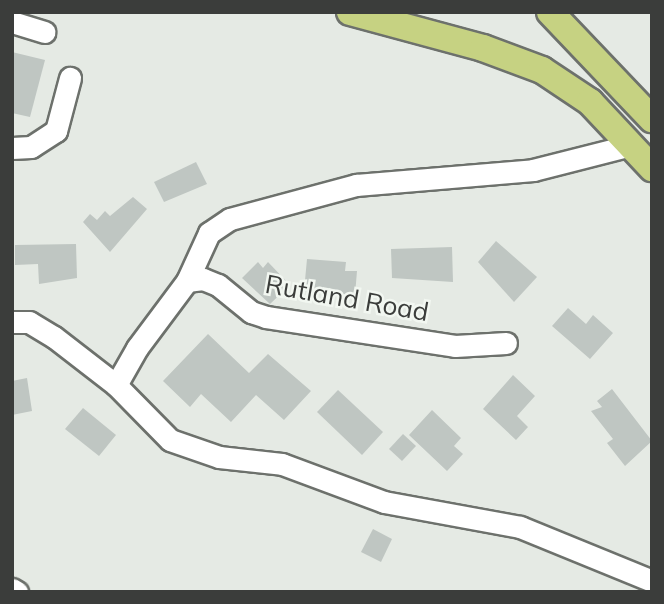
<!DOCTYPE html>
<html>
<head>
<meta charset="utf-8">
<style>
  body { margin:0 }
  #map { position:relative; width:664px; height:604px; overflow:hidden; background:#e5eae4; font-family:Mulish,sans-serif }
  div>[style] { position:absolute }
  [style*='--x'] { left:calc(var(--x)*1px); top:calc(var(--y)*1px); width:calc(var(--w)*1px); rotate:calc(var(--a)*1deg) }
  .building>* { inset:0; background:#bfc6c2 }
  .roads { filter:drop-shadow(2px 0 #6d716c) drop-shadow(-2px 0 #6d716c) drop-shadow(0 2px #6d716c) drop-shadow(0 -2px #6d716c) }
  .minor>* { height:21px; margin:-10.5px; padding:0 10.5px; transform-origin:10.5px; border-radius:10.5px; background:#fff }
  .major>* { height:26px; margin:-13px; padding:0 13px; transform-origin:13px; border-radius:13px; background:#c6d282 }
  span { translate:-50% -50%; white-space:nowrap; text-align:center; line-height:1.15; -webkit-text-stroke:5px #f2f7f1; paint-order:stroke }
  .street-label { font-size:26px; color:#3b3d3b }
  .frame { position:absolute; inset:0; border:14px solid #3b3d3b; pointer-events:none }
</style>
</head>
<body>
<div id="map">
  <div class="building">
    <i style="clip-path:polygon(12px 52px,45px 60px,30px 117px,12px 113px)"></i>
    <i style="clip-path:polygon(196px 162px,207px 184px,164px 202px,154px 182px)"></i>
    <i style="clip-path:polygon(133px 197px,147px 209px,110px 252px,83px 222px,90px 214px,97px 220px,105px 211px,110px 216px)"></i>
    <i style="clip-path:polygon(496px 241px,537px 277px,514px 302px,478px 262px)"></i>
    <i style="clip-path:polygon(76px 244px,77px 278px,39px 284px,38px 264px,15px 265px,15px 245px)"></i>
    <i style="clip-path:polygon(452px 247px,453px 282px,392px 278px,391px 249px)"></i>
    <i style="clip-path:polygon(307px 259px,346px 262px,345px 271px,357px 271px,355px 295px,304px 291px)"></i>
    <i style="clip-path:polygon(258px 262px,263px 268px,268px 262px,290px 285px,270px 304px,242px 278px)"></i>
    <i style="clip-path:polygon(568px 308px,586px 324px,593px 315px,613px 333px,590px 359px,552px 326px)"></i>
    <i style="clip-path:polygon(208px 334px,249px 373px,268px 354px,311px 391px,284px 420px,256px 395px,231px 422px,201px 394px,190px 407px,163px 381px)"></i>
    <i style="clip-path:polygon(513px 375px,535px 396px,517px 416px,528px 427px,516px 440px,483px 409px)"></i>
    <i style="clip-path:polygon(27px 378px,32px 411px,12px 415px,12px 381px)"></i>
    <i style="clip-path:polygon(612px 389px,652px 441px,625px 466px,607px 443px,613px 439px,591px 411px,602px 407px,597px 401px)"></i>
    <i style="clip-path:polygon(338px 390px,383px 432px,362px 455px,317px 412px)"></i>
    <i style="clip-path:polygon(83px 408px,116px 435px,99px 456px,65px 429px)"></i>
    <i style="clip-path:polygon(432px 410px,461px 438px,454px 446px,463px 454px,447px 471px,409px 435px)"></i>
    <i style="clip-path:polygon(403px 434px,416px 446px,402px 461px,389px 449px)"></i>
    <i style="clip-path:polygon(373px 529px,392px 539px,381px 562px,361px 552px)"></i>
  </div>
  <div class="roads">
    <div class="minor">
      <i style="--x:12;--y:22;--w:34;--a:17"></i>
      <i style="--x:12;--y:148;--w:19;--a:-3"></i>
      <i style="--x:31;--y:147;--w:30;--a:-33"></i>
      <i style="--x:56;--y:131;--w:55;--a:-75.2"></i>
      <i style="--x:187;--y:281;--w:53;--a:-65.4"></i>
      <i style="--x:209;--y:233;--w:25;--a:-34"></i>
      <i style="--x:230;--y:219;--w:131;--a:-15.1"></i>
      <i style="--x:356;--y:185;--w:178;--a:-4.8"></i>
      <i style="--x:533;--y:170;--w:101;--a:-14.3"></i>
      <i style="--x:12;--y:322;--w:17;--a:0"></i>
      <i style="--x:29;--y:322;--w:29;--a:31"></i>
      <i style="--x:54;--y:337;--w:78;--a:37.7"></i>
      <i style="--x:116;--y:385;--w:77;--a:45.5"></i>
      <i style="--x:170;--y:440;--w:52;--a:19.1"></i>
      <i style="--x:219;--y:457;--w:63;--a:6.3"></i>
      <i style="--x:282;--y:464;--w:109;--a:20.4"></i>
      <i style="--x:384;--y:502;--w:138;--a:10.4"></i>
      <i style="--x:520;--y:527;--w:143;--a:22.2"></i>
      <i style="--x:116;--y:385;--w:43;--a:-60.4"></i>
      <i style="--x:137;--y:348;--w:84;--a:-53.3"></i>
      <i style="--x:187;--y:281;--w:16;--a:-7"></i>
      <i style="--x:203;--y:279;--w:16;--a:22"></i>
      <i style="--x:218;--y:285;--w:43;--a:39.3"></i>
      <i style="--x:251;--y:312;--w:16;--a:18"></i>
      <i style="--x:266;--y:317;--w:191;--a:8.7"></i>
      <i style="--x:455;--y:346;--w:51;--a:-3.4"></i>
      <i style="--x:12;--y:589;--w:6;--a:31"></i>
    </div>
    <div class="major">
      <i style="--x:350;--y:12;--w:138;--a:15.1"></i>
      <i style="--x:483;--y:48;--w:63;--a:20.4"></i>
      <i style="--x:542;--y:70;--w:58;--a:33.7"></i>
      <i style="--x:590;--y:102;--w:91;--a:46.8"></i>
      <i style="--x:550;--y:12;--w:148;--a:46.4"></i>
    </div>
  </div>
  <div class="street-label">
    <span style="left:347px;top:298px;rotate:10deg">Rutland Road</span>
  </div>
  <div class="frame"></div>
</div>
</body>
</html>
